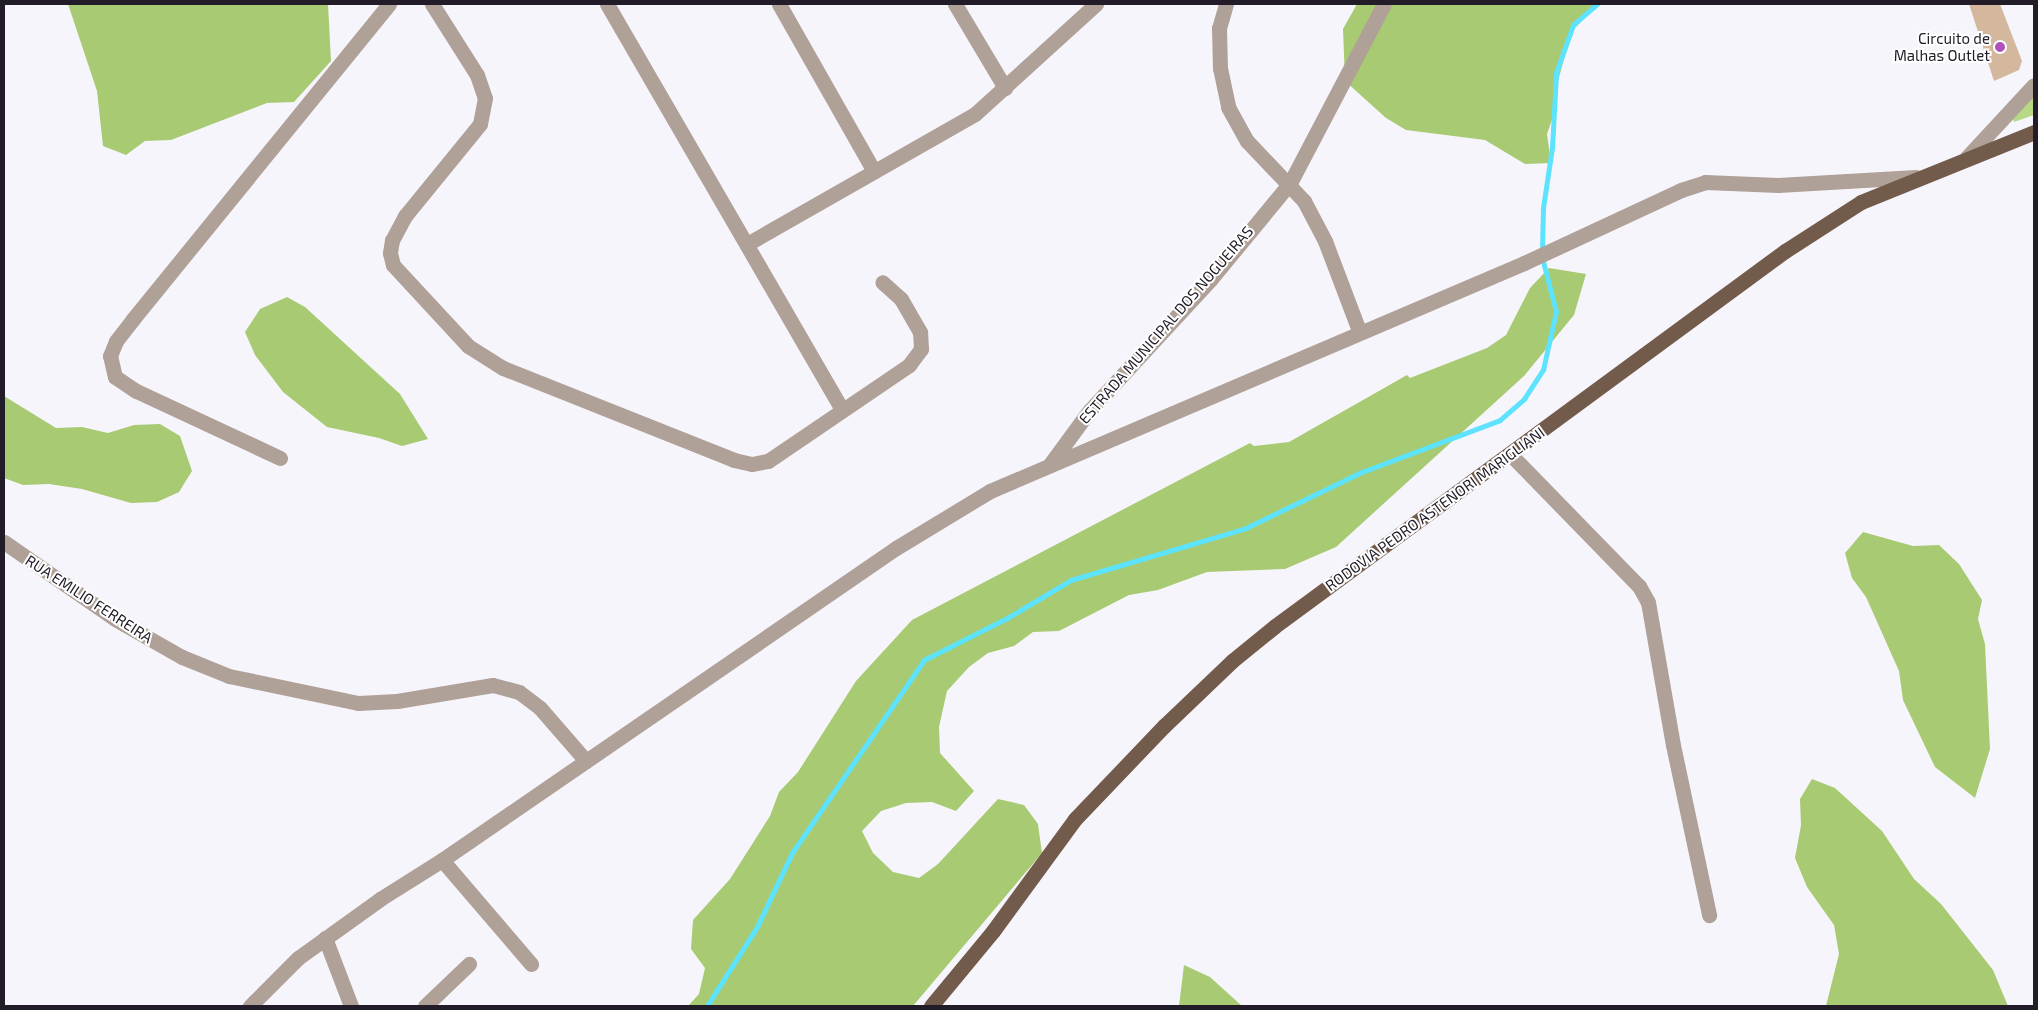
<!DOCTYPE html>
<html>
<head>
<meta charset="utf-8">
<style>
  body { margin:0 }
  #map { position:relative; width:2038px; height:1010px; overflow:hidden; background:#f7f5fc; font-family:"Exo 2",sans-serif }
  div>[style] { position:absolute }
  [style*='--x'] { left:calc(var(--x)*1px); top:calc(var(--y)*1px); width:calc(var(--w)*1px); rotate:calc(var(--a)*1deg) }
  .green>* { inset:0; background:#b8d984 }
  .forest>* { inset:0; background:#a8ca72 }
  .stream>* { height:4.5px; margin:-2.25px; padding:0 2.25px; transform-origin:2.25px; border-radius:2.25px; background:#5de3fd }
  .building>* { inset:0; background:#d3b89d }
  .minor>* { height:15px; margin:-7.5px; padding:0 7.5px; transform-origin:7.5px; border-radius:7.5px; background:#afa198 }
  .major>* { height:15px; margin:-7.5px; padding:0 7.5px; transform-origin:7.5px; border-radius:7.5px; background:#735b4b }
  .dots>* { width:14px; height:14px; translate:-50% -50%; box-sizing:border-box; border:2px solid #fff; border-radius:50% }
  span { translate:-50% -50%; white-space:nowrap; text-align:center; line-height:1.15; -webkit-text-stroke:4px #fff; paint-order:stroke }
  .poi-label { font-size:15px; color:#211c28 }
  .right { translate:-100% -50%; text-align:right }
  .street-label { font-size:15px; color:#211c28 }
  .frame { position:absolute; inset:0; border:5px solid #211c28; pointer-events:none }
</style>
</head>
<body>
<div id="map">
  <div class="green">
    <i style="clip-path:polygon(2034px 96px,2034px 115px,2014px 122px,2013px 119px)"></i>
  </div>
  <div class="forest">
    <i style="clip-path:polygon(68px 4px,328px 4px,331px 61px,294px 102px,267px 103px,171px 140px,145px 141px,126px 155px,103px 146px,97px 91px)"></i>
    <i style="clip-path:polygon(1357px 4px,1598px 4px,1575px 28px,1566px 52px,1558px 81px,1555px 111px,1547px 134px,1551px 163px,1525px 164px,1485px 140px,1406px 130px,1386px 118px,1345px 81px,1343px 29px)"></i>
    <i style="clip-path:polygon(1549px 268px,1586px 274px,1574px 315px,1524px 376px,1336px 547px,1285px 569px,1207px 572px,1158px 590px,1129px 595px,1059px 631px,1033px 632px,1014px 646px,988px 653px,969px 667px,947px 691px,939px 727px,940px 753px,974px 791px,956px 811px,932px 802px,906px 803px,881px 811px,862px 831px,873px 853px,893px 872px,919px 878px,938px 864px,998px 799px,1024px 805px,1038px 824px,1042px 853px,913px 1006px,688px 1006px,699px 994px,705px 968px,691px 949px,693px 920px,730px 879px,770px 816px,779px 792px,798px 772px,856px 681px,912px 620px,1250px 443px,1254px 446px,1289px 442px,1407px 375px,1410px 378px,1487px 348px,1506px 335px,1530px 288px)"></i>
    <i style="clip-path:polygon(287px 297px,305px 307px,400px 394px,428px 439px,402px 446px,379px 438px,327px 427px,283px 392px,255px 355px,245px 332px,260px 309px)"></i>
    <i style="clip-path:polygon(4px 396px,56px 428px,82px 427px,108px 433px,134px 425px,160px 424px,180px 436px,192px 471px,179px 492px,157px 502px,131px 503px,82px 489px,49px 484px,23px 485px,4px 478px)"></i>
    <i style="clip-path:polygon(1863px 532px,1913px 546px,1939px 545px,1959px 564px,1982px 600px,1978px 619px,1985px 644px,1990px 749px,1975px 798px,1935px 767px,1903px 700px,1899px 671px,1866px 597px,1852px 578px,1845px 553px)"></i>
    <i style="clip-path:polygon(1812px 779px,1835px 788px,1882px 831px,1914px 879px,1941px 904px,1993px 970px,2008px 1006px,1826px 1006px,1839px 954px,1834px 925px,1807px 887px,1795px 858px,1801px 825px,1800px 799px)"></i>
    <i style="clip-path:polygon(1184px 965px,1210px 977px,1242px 1006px,1179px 1006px)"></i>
  </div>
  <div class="stream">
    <i style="--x:1542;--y:251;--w:43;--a:-88.7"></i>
    <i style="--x:1543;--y:208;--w:61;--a:-81.5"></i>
    <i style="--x:1552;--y:148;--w:75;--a:-86.9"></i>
    <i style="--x:1556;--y:73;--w:51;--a:-70.5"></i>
    <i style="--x:1573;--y:25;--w:32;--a:-41"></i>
    <i style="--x:707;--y:1006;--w:93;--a:-57.7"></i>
    <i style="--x:757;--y:927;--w:82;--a:-64.7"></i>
    <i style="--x:792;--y:853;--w:234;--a:-55.6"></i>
    <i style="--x:924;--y:660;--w:95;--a:-26.8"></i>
    <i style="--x:1009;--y:617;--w:72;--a:-30.8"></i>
    <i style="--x:1071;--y:580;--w:183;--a:-16.5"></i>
    <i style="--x:1246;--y:528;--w:129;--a:-25.8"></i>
    <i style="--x:1362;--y:472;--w:147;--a:-20.6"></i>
    <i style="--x:1500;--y:420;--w:32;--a:-41"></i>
    <i style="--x:1524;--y:399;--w:35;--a:-57"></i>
    <i style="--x:1543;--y:370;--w:59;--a:-77.4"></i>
    <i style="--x:1556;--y:312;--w:56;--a:-104.5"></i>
  </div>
  <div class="building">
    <i style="clip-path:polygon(1969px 4px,2000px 4px,2022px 61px,2019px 70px,1994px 81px)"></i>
  </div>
  <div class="minor">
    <i style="--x:432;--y:4;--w:84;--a:57.6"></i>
    <i style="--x:477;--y:75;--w:24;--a:71"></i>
    <i style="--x:485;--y:98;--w:26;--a:101"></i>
    <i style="--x:480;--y:124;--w:119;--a:129.2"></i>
    <i style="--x:405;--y:216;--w:27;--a:118"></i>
    <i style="--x:392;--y:240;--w:13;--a:99"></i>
    <i style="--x:390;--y:253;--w:12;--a:76"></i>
    <i style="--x:393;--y:265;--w:110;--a:47.2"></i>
    <i style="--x:468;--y:346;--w:41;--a:32.2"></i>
    <i style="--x:503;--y:368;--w:249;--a:21.7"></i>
    <i style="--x:734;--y:460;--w:18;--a:13"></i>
    <i style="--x:752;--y:464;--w:16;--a:-11"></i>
    <i style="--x:768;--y:461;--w:171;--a:-34.2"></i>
    <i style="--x:909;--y:365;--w:20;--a:-53"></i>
    <i style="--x:921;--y:349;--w:17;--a:-93"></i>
    <i style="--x:920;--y:332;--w:38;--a:-120"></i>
    <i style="--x:901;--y:299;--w:25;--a:-138"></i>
    <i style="--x:607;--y:4;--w:468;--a:59.9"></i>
    <i style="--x:779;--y:4;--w:192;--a:60.4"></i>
    <i style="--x:955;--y:4;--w:98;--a:59.2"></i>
    <i style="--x:1226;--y:4;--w:25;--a:106"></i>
    <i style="--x:1219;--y:28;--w:40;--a:88.6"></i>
    <i style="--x:1220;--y:68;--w:40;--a:78"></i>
    <i style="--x:1228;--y:107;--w:39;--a:61"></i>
    <i style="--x:1247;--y:141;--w:83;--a:46.5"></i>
    <i style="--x:1304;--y:201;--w:45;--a:62.3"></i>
    <i style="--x:1325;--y:241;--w:98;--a:69.2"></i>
    <i style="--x:1967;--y:157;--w:98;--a:-47.1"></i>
    <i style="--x:747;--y:244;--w:262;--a:-29.7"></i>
    <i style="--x:975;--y:114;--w:164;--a:-42.3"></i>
    <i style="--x:1510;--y:454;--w:185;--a:45.7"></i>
    <i style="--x:1639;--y:586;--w:18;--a:61"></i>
    <i style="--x:1648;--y:602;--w:145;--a:80.1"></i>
    <i style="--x:1673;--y:745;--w:174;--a:78"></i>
    <i style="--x:280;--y:458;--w:159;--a:-155"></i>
    <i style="--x:136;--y:391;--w:25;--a:-146"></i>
    <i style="--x:115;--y:377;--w:22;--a:-103"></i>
    <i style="--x:110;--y:356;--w:16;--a:-68"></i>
    <i style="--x:116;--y:341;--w:28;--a:-52"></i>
    <i style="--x:133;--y:319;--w:406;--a:-50.9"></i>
    <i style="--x:1051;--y:463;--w:66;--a:-53.7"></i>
    <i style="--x:1090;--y:410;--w:177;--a:-47.3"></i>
    <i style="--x:1210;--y:280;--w:126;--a:-50.5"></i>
    <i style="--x:1290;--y:183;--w:202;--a:-62.3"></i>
    <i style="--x:4;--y:542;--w:135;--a:34.7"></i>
    <i style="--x:115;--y:619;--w:77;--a:29.6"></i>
    <i style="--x:182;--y:657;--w:51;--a:22"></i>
    <i style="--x:229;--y:676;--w:132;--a:11.8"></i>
    <i style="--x:358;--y:703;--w:39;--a:-3"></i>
    <i style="--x:397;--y:701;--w:97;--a:-9.5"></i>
    <i style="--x:493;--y:685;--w:27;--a:15"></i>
    <i style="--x:519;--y:692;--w:26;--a:37"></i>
    <i style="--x:540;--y:708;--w:70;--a:49"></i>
    <i style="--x:442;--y:860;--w:137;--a:49.4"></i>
    <i style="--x:325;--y:938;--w:73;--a:69.1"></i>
    <i style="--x:250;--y:1006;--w:68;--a:-45"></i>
    <i style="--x:298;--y:958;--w:101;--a:-35.7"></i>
    <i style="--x:380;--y:899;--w:73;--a:-32.2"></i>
    <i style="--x:442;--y:860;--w:551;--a:-34.5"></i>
    <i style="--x:896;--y:548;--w:110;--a:-31.2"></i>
    <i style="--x:990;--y:491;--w:581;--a:-23.12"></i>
    <i style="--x:1524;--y:263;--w:173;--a:-24.9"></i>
    <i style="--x:1681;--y:190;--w:25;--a:-18"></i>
    <i style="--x:1705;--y:182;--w:73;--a:2.4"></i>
    <i style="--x:1778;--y:185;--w:138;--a:-3.3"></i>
    <i style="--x:425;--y:1006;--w:61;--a:-43.7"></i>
  </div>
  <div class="major">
    <i style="--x:931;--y:1006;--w:97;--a:-50.4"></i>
    <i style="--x:993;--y:931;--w:139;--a:-53.8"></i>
    <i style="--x:1075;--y:819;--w:129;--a:-46.3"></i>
    <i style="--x:1164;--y:726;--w:94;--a:-43.7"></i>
    <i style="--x:1232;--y:661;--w:55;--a:-39.1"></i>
    <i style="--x:1275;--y:626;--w:633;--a:-36.33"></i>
    <i style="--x:1785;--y:251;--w:90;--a:-32.8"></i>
    <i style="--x:1861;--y:202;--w:187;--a:-22"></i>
  </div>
  <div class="dots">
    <i style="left:2000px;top:47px;background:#af52bc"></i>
  </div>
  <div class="poi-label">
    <span class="right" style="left:1990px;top:47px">Circuito de<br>Malhas Outlet</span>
  </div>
  <div class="street-label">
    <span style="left:1166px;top:325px;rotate:-49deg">ESTRADA MUNICIPAL DOS NOGUEIRAS</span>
    <span style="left:1435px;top:509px;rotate:-36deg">RODOVIA PEDRO ASTENORI MARIGLIANI</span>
    <span style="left:89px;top:599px;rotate:33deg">RUA EMILIO FERREIRA</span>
  </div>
  <div class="frame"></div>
</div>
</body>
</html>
